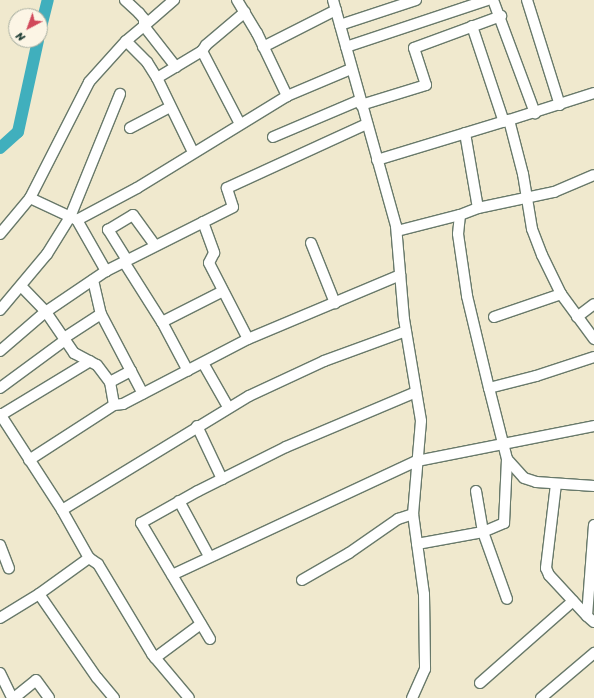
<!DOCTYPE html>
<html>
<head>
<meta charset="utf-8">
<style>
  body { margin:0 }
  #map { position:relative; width:594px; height:698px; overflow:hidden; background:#f0e9ce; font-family:Sriracha,sans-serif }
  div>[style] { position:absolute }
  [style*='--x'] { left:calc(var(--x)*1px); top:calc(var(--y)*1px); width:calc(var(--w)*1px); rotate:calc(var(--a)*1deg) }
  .canal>* { height:12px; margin:-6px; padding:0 6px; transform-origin:6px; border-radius:6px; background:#40afbd }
  .roads { filter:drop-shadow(1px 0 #68796a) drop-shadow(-1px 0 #68796a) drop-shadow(0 1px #68796a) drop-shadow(0 -1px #68796a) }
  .minor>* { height:10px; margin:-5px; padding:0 5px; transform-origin:5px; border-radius:5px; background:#fff }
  span { translate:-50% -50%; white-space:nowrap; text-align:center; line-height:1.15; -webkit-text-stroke:3px #fcf5e5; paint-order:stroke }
  .north { position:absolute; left:8px; top:8px; width:40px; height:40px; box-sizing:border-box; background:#fcf5e5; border:1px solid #a4ab9e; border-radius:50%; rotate:221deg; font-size:11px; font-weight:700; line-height:16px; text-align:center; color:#1f3d34 }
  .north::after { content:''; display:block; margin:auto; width:14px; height:18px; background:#d1495b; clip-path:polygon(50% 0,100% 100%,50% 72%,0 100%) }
</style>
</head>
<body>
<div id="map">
  <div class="canal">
    <i style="--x:40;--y:31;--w:32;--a:-76"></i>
    <i style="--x:0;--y:148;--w:24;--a:-42"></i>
    <i style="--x:18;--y:132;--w:94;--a:-77.7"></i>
  </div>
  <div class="roads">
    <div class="minor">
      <i style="--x:125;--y:0;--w:19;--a:43"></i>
      <i style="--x:139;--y:13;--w:8;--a:50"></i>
      <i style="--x:144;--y:19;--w:7;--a:90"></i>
      <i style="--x:144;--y:26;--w:40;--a:-41"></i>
      <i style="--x:237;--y:0;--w:39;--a:59"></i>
      <i style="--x:257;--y:33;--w:70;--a:64.5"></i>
      <i style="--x:333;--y:0;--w:235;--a:74.4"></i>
      <i style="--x:396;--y:226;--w:93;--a:85.1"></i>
      <i style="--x:404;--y:319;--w:103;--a:80.5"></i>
      <i style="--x:421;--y:421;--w:93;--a:94.9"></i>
      <i style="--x:413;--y:514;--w:81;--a:82.2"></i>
      <i style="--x:424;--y:594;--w:75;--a:89.2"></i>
      <i style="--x:425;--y:669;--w:32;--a:114"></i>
      <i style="--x:493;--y:0;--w:121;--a:69.6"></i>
      <i style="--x:527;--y:0;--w:110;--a:72.6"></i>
      <i style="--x:340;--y:25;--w:80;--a:-18.2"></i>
      <i style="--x:472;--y:26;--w:101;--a:71.6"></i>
      <i style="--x:126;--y:41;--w:23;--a:-40"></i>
      <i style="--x:144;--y:26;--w:52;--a:52"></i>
      <i style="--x:263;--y:47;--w:82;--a:-26.9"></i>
      <i style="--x:346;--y:47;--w:149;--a:-18.4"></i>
      <i style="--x:202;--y:51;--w:7;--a:-56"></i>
      <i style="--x:206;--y:45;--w:51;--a:-40.2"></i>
      <i style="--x:157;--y:78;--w:52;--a:-31"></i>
      <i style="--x:202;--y:51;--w:82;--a:62.5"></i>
      <i style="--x:594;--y:93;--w:89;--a:162.4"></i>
      <i style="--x:509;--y:120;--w:56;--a:75.5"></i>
      <i style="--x:523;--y:174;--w:56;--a:80.7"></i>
      <i style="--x:532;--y:229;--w:28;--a:69"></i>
      <i style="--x:542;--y:255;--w:43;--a:64"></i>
      <i style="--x:561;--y:294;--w:56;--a:53.7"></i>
      <i style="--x:361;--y:105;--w:68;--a:-17.1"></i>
      <i style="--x:426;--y:85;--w:39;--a:-108"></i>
      <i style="--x:414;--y:48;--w:93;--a:-20.2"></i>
      <i style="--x:130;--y:128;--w:45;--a:-27.7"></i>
      <i style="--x:465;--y:133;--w:76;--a:80.2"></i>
      <i style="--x:478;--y:208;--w:78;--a:-11.9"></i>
      <i style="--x:554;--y:192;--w:43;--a:-23"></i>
      <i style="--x:273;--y:137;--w:95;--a:-23"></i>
      <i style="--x:377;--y:160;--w:138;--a:-16.9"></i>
      <i style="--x:30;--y:198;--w:130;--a:-63"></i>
      <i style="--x:89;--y:82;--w:55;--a:-47.9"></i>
      <i style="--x:126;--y:41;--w:30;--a:45"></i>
      <i style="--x:147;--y:62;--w:19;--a:58"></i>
      <i style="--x:157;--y:78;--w:82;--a:64.1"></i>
      <i style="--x:478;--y:208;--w:19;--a:159"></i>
      <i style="--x:460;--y:215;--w:19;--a:96"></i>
      <i style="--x:458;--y:234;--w:63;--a:81.7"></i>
      <i style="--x:467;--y:296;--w:95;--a:76.6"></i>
      <i style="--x:489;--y:388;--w:49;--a:-14.3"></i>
      <i style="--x:536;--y:376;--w:61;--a:-18.1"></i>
      <i style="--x:77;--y:220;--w:59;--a:60.4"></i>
      <i style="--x:203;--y:222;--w:33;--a:70"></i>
      <i style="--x:214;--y:253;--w:11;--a:117"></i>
      <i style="--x:209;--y:263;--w:85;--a:62.8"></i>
      <i style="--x:397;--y:231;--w:65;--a:-14.3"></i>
      <i style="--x:0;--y:234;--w:47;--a:-50.2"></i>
      <i style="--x:30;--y:198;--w:52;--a:25.1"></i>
      <i style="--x:77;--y:220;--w:68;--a:-28.1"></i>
      <i style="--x:137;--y:188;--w:176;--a:-31.5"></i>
      <i style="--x:287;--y:96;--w:69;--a:-22.9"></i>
      <i style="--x:311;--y:243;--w:65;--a:68.2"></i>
      <i style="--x:127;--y:260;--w:36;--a:-122"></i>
      <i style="--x:108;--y:230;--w:29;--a:-31"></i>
      <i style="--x:133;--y:215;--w:37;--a:54"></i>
      <i style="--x:124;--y:262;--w:71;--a:57.7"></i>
      <i style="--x:162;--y:322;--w:55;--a:62"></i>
      <i style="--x:93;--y:280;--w:35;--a:77"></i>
      <i style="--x:101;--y:314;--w:90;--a:62.3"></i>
      <i style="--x:21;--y:286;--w:36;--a:46"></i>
      <i style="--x:46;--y:312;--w:50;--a:55.7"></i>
      <i style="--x:74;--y:353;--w:26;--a:28"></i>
      <i style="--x:97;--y:365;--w:21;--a:53"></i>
      <i style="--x:110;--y:382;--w:23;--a:80"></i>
      <i style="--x:0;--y:310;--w:73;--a:-50"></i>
      <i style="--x:47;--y:254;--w:44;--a:-58.1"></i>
      <i style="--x:70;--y:217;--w:133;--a:-67.9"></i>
      <i style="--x:494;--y:317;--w:71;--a:-18.9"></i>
      <i style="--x:577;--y:317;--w:21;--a:-37"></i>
      <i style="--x:162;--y:322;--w:68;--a:-26.9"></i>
      <i style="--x:64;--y:338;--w:44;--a:-33"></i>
      <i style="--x:0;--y:351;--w:58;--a:-40.8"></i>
      <i style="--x:44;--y:313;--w:75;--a:-34.1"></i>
      <i style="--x:106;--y:271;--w:142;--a:-26.7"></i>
      <i style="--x:233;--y:207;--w:20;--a:-108"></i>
      <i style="--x:227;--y:188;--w:154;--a:-24.6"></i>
      <i style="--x:203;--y:363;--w:51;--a:60.4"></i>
      <i style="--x:110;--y:382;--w:24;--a:-28"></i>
      <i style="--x:0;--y:388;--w:81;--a:-36.4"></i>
      <i style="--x:0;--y:414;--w:114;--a:57.1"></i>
      <i style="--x:1;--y:415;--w:104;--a:-31.2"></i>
      <i style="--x:197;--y:426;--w:59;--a:64.7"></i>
      <i style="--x:507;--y:459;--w:25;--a:48"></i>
      <i style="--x:524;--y:478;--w:13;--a:18"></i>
      <i style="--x:536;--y:482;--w:58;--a:3.9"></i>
      <i style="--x:29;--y:460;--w:101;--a:-32.9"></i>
      <i style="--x:114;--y:405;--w:9;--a:-6"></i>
      <i style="--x:123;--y:404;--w:141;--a:-27.5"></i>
      <i style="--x:248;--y:339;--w:165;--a:-22.8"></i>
      <i style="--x:556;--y:484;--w:85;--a:96.8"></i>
      <i style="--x:546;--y:568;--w:8;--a:67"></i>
      <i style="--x:549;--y:575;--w:56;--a:47.2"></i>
      <i style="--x:476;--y:491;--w:42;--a:80.3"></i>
      <i style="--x:483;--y:532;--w:71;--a:70.3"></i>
      <i style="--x:179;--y:501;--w:63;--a:61.4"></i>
      <i style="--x:594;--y:525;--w:91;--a:94.4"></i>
      <i style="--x:587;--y:616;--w:9;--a:41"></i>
      <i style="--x:417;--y:544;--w:67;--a:-10.3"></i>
      <i style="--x:483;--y:532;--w:23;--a:-23"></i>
      <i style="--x:504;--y:523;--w:64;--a:-87.3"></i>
      <i style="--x:507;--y:459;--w:73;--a:-104.2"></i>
      <i style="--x:0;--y:545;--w:25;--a:69"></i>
      <i style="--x:89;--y:558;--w:55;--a:-119.4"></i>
      <i style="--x:62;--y:510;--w:219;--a:-31.4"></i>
      <i style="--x:249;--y:396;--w:83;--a:-25"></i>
      <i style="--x:324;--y:361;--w:87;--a:-20.1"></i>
      <i style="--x:172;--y:575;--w:270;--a:-25"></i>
      <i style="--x:417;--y:461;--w:180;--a:-11.2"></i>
      <i style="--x:302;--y:580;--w:54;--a:-29.9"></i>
      <i style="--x:349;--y:553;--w:60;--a:-34.8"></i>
      <i style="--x:398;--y:519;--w:16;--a:-18"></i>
      <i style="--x:0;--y:618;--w:46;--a:-31.6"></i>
      <i style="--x:210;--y:639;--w:135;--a:-120.7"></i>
      <i style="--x:141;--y:523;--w:65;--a:-29.3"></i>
      <i style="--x:198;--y:491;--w:98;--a:-26.6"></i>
      <i style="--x:286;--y:447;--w:141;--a:-22.9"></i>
      <i style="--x:155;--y:658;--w:57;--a:-36.5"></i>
      <i style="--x:0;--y:673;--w:28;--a:64"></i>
      <i style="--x:480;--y:683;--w:124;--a:-41.4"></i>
      <i style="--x:14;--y:698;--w:28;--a:-39"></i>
      <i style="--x:36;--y:680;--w:22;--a:54"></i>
      <i style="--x:114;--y:698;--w:26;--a:-130"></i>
      <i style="--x:97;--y:678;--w:102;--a:-124.6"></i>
      <i style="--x:39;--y:594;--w:62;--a:-35.8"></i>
      <i style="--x:89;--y:558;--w:11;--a:34"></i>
      <i style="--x:98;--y:564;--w:105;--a:59"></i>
      <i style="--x:152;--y:654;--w:57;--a:49.9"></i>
      <i style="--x:541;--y:698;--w:70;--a:-40.3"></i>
    </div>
  </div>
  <div class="north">N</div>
</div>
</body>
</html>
